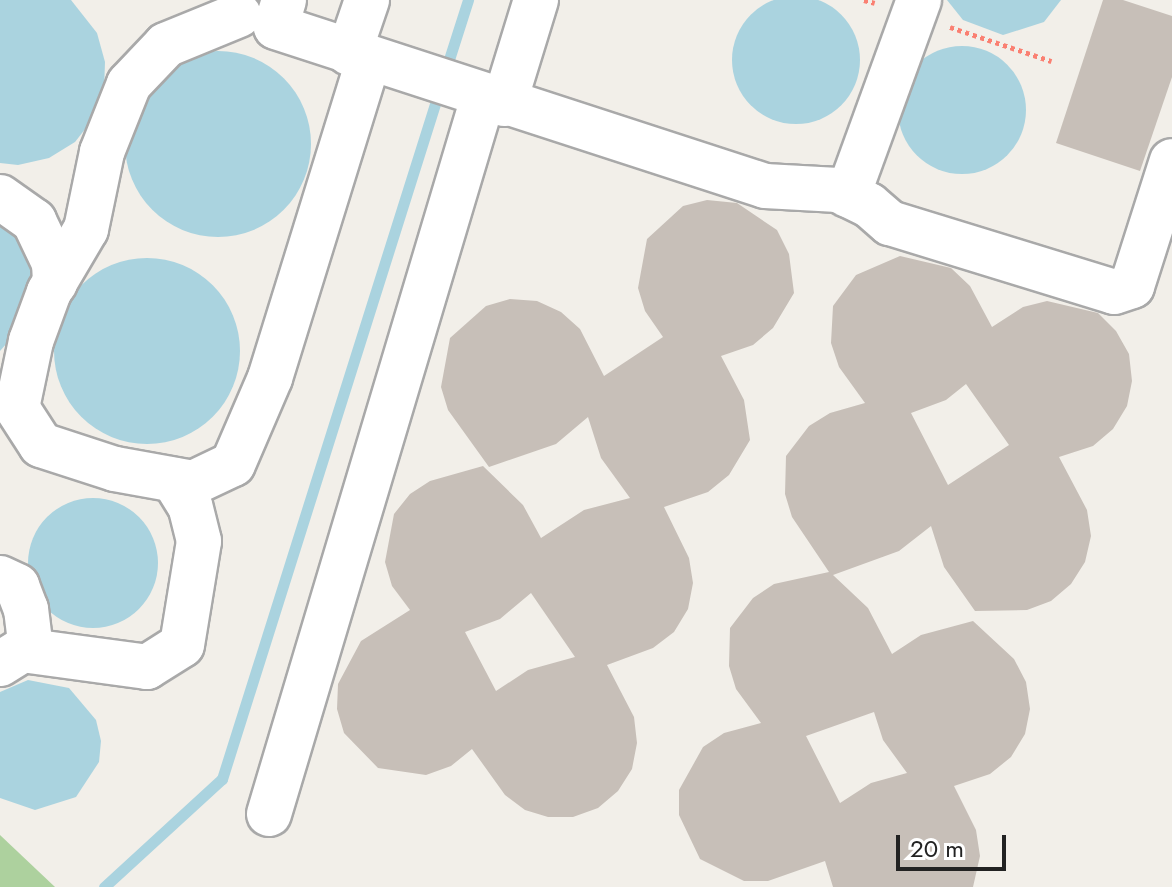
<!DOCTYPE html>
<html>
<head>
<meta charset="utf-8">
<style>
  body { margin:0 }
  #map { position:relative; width:1172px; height:887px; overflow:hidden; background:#f2efe9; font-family:Jost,sans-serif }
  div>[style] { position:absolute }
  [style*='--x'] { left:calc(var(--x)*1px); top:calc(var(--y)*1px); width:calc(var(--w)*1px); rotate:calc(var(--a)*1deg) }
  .forest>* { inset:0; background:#add19e }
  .water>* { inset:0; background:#aad3df }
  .round { border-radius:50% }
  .stream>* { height:11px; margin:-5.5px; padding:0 5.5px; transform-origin:5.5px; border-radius:5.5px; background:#aad3df }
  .building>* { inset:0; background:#c7bfb8 }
  .path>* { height:5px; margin-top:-2.5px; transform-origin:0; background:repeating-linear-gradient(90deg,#fa8072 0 4px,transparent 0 8px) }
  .roads { filter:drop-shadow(2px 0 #a9a9a9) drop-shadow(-2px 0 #a9a9a9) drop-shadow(0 2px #a9a9a9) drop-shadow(0 -2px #a9a9a9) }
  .minor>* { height:44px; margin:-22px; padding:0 22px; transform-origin:22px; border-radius:22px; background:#fff }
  span { translate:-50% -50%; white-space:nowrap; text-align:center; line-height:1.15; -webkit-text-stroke:7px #fff; paint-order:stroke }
  .scale { position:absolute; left:896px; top:835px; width:110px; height:36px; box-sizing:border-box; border:4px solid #222; border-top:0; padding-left:10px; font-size:24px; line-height:28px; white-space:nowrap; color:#222; -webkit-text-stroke:6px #fff; paint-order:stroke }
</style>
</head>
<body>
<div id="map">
  <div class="forest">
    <i style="clip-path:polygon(0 835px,55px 887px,0 887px)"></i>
  </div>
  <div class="water">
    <i class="round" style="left:732px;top:-4px;width:128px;height:128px"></i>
    <i style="clip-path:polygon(0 0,71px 0,97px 33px,105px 62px,104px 91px,93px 119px,75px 142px,49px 158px,18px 165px,0 163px)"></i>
    <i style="clip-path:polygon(947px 0,1061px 0,1044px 22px,1003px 35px,963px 20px)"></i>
    <i class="round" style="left:898px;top:46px;width:128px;height:128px"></i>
    <i class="round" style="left:125px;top:51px;width:186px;height:186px"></i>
    <i style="clip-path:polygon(0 209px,9px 216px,33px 270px,32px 299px,21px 327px,0 351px)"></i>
    <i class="round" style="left:54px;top:258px;width:186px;height:186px"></i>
    <i class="round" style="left:28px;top:498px;width:130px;height:130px"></i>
    <i style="clip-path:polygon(28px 680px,69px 688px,96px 720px,101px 741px,99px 762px,76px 797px,35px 810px,0 798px,0 692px)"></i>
  </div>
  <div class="stream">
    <i style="--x:445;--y:72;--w:76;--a:-72.3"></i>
    <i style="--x:104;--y:887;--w:160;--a:-42.5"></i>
    <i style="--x:222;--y:779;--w:725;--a:-72.49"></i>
  </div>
  <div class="building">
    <i style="clip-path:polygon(1103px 0,1123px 0,1172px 16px,1172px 77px,1140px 171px,1056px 143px)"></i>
    <i style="clip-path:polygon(evenodd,707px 200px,737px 203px,777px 230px,789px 254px,794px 293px,773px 328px,753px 345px,721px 356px,744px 400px,750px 440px,729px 475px,708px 492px,664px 507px,689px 558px,693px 583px,688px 609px,674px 632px,653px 648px,607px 665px,634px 717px,637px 743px,632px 769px,618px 791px,598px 808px,573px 817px,548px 817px,525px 810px,505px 795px,472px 749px,451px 766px,426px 775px,378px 768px,344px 733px,337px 709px,338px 684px,361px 641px,410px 610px,392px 586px,385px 562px,394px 514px,410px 494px,430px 481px,483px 466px,523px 505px,541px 538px,584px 510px,630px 498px,601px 458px,588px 417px,556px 444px,489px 467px,448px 410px,441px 387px,450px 338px,486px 306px,510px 299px,537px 301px,561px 312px,580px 329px,604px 376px,663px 337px,645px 311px,638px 288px,647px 239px,683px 206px,707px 200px,531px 593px,575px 657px,528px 670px,496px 691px,465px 632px,500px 619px,531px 593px)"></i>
    <i style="clip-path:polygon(evenodd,900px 256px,951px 268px,970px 286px,992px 327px,1023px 307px,1047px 301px,1098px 313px,1116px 331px,1129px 354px,1132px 381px,1127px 406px,1113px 429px,1093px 446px,1059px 457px,1087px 510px,1091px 536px,1085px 562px,1071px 584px,1051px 601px,1027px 610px,975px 611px,944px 567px,931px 526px,899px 551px,833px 575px,868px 608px,892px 654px,921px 635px,973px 621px,1014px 659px,1026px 682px,1030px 709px,1025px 734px,1011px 757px,990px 774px,954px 786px,976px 830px,980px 856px,973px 887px,833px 887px,825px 861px,768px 881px,744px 881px,700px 859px,679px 815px,679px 790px,703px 747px,724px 733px,761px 723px,736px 689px,729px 666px,730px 628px,753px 598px,774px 584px,829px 572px,792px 517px,785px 494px,786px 456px,809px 426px,830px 413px,865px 403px,839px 367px,831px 343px,833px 306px,856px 275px,900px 256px,966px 384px,1009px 445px,948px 485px,911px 413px,946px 400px,966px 384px,900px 256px,874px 712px,883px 740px,907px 773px,871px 783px,840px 803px,806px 736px,874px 712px)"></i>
  </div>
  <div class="path">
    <i style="--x:864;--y:0;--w:11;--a:15"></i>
    <i style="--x:950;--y:27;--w:107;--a:18.6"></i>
  </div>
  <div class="roads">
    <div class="minor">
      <i style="--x:284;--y:0;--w:28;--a:107"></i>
      <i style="--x:276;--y:27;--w:514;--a:18.01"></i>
      <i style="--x:765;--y:186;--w:73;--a:3.1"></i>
      <i style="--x:838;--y:190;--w:34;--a:26"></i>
      <i style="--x:869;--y:205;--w:28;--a:41"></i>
      <i style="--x:890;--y:223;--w:234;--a:17.1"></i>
      <i style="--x:1114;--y:292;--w:19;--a:-18"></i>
      <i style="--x:1132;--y:286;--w:131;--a:-72.3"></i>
      <i style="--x:239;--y:15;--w:79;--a:157.7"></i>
      <i style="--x:166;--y:45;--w:54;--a:133.5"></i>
      <i style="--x:129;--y:84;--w:73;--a:111.7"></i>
      <i style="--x:102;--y:152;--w:79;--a:101.7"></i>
      <i style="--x:86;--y:229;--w:73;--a:120.4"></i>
      <i style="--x:49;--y:292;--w:52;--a:110.2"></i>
      <i style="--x:31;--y:341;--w:68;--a:101.8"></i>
      <i style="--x:17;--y:408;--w:44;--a:57"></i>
      <i style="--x:41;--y:445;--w:78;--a:18"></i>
      <i style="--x:115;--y:469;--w:79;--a:10.2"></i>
      <i style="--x:193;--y:483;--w:44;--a:-25.4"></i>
      <i style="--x:233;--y:464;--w:94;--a:-66.7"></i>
      <i style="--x:270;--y:378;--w:334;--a:-72.8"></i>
      <i style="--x:349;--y:53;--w:56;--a:-71.2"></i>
      <i style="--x:504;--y:104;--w:109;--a:-72.9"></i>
      <i style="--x:848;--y:195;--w:208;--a:-70"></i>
      <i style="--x:0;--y:197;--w:42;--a:35.2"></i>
      <i style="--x:34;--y:221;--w:47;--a:64.5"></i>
      <i style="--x:54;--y:263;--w:20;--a:87"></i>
      <i style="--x:0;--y:578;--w:19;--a:25"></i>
      <i style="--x:17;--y:586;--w:25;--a:69"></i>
      <i style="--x:26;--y:609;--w:41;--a:83"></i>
      <i style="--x:0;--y:664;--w:26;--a:-32"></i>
      <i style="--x:22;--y:650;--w:126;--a:7.7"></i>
      <i style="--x:147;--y:667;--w:41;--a:-32.2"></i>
      <i style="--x:182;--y:645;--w:105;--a:-80.7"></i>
      <i style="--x:199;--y:541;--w:36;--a:-104"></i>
      <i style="--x:190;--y:506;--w:31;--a:-122"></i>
      <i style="--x:269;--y:814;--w:747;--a:-73.36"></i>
    </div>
  </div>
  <div class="scale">20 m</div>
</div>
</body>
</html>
